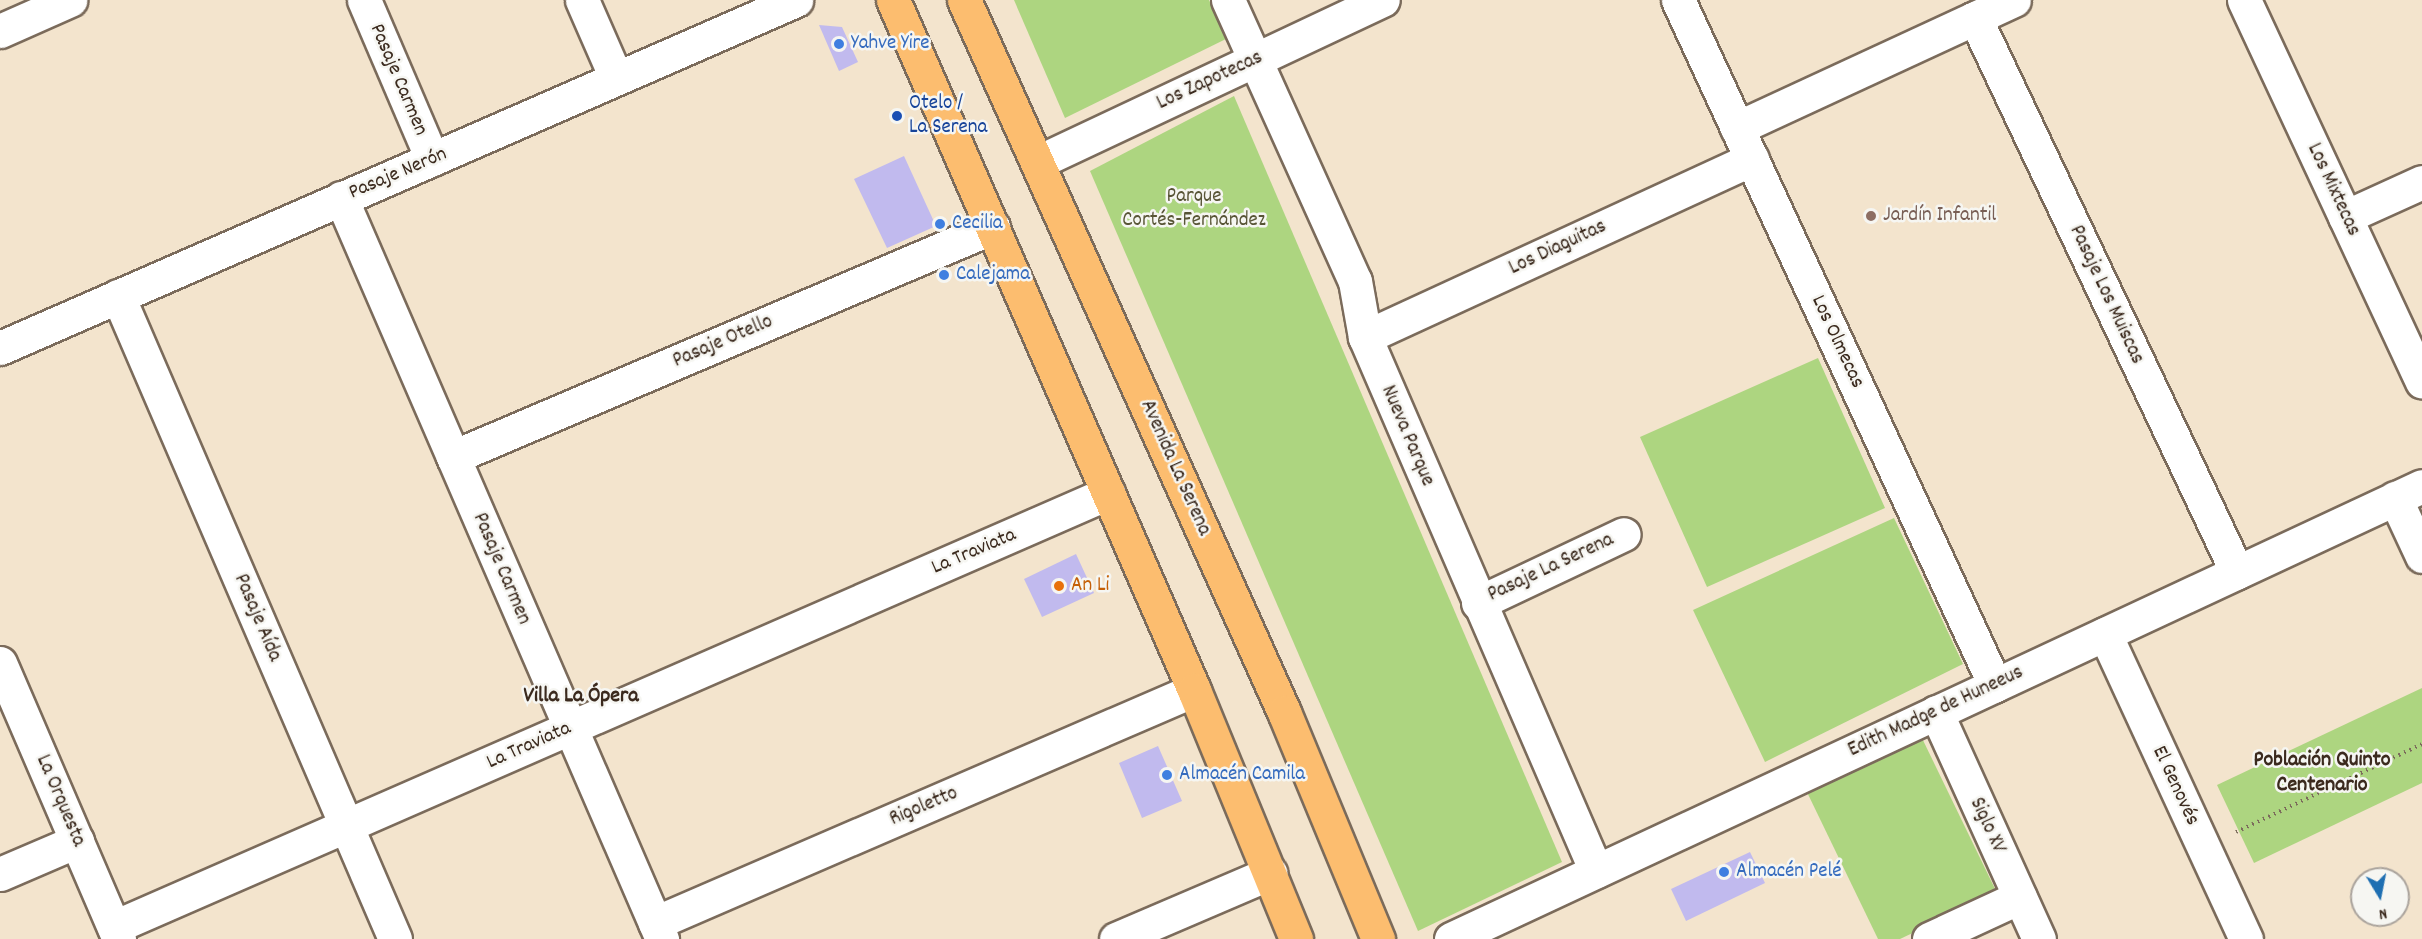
<!DOCTYPE html>
<html>
<head>
<meta charset="utf-8">
<style>
  body { margin:0 }
  #map { position:relative; width:2422px; height:939px; overflow:hidden; background:#f3e4cd; font-family:Dekko,sans-serif }
  div>[style] { position:absolute }
  [style*='--x'] { left:calc(var(--x)*1px); top:calc(var(--y)*1px); width:calc(var(--w)*1px); rotate:calc(var(--a)*1deg) }
  .green>* { inset:0; background:#add580 }
  .building>* { inset:0; background:#c1baee }
  .path>* { height:4px; margin-top:-2px; transform-origin:0; background:repeating-linear-gradient(90deg,#7b6b5b 0 1.5px,transparent 0 6px) }
  .roads { filter:drop-shadow(2px 0 #7b6b5b) drop-shadow(-2px 0 #7b6b5b) drop-shadow(0 2px #7b6b5b) drop-shadow(0 -2px #7b6b5b) }
  .minor>* { height:33px; margin:-16.5px; padding:0 16.5px; transform-origin:16.5px; border-radius:16.5px; background:#fff }
  .major>* { height:33px; margin:-16.5px; padding:0 16.5px; transform-origin:16.5px; border-radius:16.5px; background:#fcbd6f }
  .dots>* { width:16px; height:16px; translate:-50% -50%; box-sizing:border-box; border:3px solid #f6f6f2; border-radius:50% }
  span { translate:-50% -50%; white-space:nowrap; text-align:center; line-height:1.15; -webkit-text-stroke:5px #f6f6f2; paint-order:stroke }
  .shop-label { font-size:21px; color:#366cbe }
  .left { translate:0 -50%; text-align:left }
  .street-label { font-size:21px; color:#3b2a1e }
  .transit-label { font-size:21px; color:#164399 }
  .park-label { font-size:21px; color:#585536 }
  .education-label { font-size:21px; color:#785e54 }
  .food-label { font-size:21px; color:#c56008 }
  .neighbourhood-label { font-size:22px; color:#3b2a1e; font-weight:700 }
  .north { position:absolute; left:2350px; top:867px; width:60px; height:60px; box-sizing:border-box; background:#f6f6f2; border:2px solid #aba49d; border-radius:50%; rotate:170deg; font-size:16px; font-weight:700; line-height:24px; text-align:center; color:#3b2a1e }
  .north::after { content:''; display:block; margin:auto; width:21px; height:27px; background:#1f6fb2; clip-path:polygon(50% 0,100% 100%,50% 72%,0 100%) }
</style>
</head>
<body>
<div id="map">
  <div class="green">
    <i style="clip-path:polygon(1014px 0,1209px 0,1228px 38px,1065px 118px)"></i>
    <i style="clip-path:polygon(1234px 96px,1562px 862px,1418px 931px,1090px 171px)"></i>
    <i style="clip-path:polygon(1818px 358px,1885px 508px,1707px 587px,1640px 437px)"></i>
    <i style="clip-path:polygon(1894px 518px,1963px 664px,1765px 762px,1693px 610px)"></i>
    <i style="clip-path:polygon(2422px 688px,2422px 783px,2254px 863px,2217px 785px)"></i>
    <i style="clip-path:polygon(1919px 732px,1997px 893px,1900px 939px,1878px 939px,1804px 786px)"></i>
  </div>
  <div class="building">
    <i style="clip-path:polygon(819px 25px,842px 27px,858px 62px,839px 71px)"></i>
    <i style="clip-path:polygon(904px 156px,936px 226px,887px 248px,854px 179px)"></i>
    <i style="clip-path:polygon(1076px 554px,1094px 593px,1042px 617px,1024px 579px)"></i>
    <i style="clip-path:polygon(1158px 746px,1182px 801px,1142px 818px,1119px 763px)"></i>
    <i style="clip-path:polygon(1750px 852px,1765px 883px,1686px 921px,1671px 889px)"></i>
  </div>
  <div class="path">
    <i style="--x:2236;--y:832;--w:206;--a:-25.3"></i>
  </div>
  <div class="roads">
    <div class="minor">
      <i style="--x:364;--y:0;--w:173;--a:66.8"></i>
      <i style="--x:582;--y:0;--w:85;--a:66.4"></i>
      <i style="--x:1228;--y:0;--w:308;--a:65.7"></i>
      <i style="--x:1355;--y:281;--w:57;--a:79.9"></i>
      <i style="--x:1365;--y:337;--w:582;--a:66.61"></i>
      <i style="--x:1678;--y:0;--w:755;--a:65.17"></i>
      <i style="--x:2244;--y:0;--w:421;--a:65"></i>
      <i style="--x:1975;--y:18;--w:613;--a:64.69"></i>
      <i style="--x:0;--y:31;--w:77;--a:-23.9"></i>
      <i style="--x:1737;--y:128;--w:305;--a:-24.8"></i>
      <i style="--x:1038;--y:162;--w:381;--a:-25.2"></i>
      <i style="--x:341;--y:198;--w:808;--a:66.58"></i>
      <i style="--x:2345;--y:217;--w:85;--a:-24.4"></i>
      <i style="--x:118;--y:296;--w:700;--a:66.69"></i>
      <i style="--x:1365;--y:337;--w:426;--a:-24.7"></i>
      <i style="--x:0;--y:348;--w:869;--a:-23.61"></i>
      <i style="--x:453;--y:457;--w:587;--a:-23.07"></i>
      <i style="--x:2395;--y:498;--w:64;--a:65"></i>
      <i style="--x:1478;--y:603;--w:161;--a:-25.3"></i>
      <i style="--x:2105;--y:634;--w:336;--a:65.2"></i>
      <i style="--x:0;--y:663;--w:301;--a:66.7"></i>
      <i style="--x:1936;--y:712;--w:249;--a:65.6"></i>
      <i style="--x:0;--y:874;--w:84;--a:-23.2"></i>
      <i style="--x:655;--y:923;--w:587;--a:-23.38"></i>
      <i style="--x:114;--y:927;--w:1085;--a:-23.59"></i>
      <i style="--x:1116;--y:939;--w:168;--a:-23.2"></i>
      <i style="--x:1451;--y:939;--w:1071;--a:-25.01"></i>
      <i style="--x:1929;--y:939;--w:100;--a:-24.8"></i>
    </div>
    <div class="major">
      <i style="--x:893;--y:0;--w:753;--a:66.43"></i>
      <i style="--x:1194;--y:690;--w:269;--a:67.7"></i>
      <i style="--x:964;--y:0;--w:781;--a:65.8"></i>
      <i style="--x:1284;--y:712;--w:246;--a:67.5"></i>
    </div>
  </div>
  <div class="dots">
    <i style="left:839px;top:44px;background:#3f7fe0"></i>
    <i style="left:897px;top:116px;background:#1a4fb4"></i>
    <i style="left:1871px;top:216px;background:#8d6e63"></i>
    <i style="left:940px;top:224px;background:#3f7fe0"></i>
    <i style="left:944px;top:275px;background:#3f7fe0"></i>
    <i style="left:1059px;top:586px;background:#e8710a"></i>
    <i style="left:1167px;top:775px;background:#3f7fe0"></i>
    <i style="left:1724px;top:872px;background:#3f7fe0"></i>
  </div>
  <div class="shop-label">
    <span class="left" style="left:851px;top:44px">Yahve Yire</span>
    <span class="left" style="left:952px;top:224px">Cecilia</span>
    <span class="left" style="left:956px;top:275px">Calejama</span>
    <span class="left" style="left:1179px;top:775px">Almacén Camila</span>
    <span class="left" style="left:1736px;top:872px">Almacén Pelé</span>
  </div>
  <div class="street-label">
    <span style="left:398px;top:80px;rotate:67deg">Pasaje Carmen</span>
    <span style="left:1210px;top:81px;rotate:-25deg">Los Zapotecas</span>
    <span style="left:398px;top:174px;rotate:-23deg">Pasaje Nerón</span>
    <span style="left:2333px;top:190px;rotate:65deg">Los Mixtecas</span>
    <span style="left:1558px;top:248px;rotate:-25deg">Los Diaguitas</span>
    <span style="left:2106px;top:295px;rotate:65deg">Pasaje Los Muiscas</span>
    <span style="left:723px;top:342px;rotate:-23deg">Pasaje Otello</span>
    <span style="left:1837px;top:342px;rotate:65deg">Los Olmecas</span>
    <span style="left:1407px;top:436px;rotate:67deg">Nueva Parque</span>
    <span style="left:1175px;top:468px;rotate:66deg">Avenida La Serena</span>
    <span style="left:974px;top:552px;rotate:-23deg">La Traviata</span>
    <span style="left:1551px;top:568px;rotate:-25deg">Pasaje La Serena</span>
    <span style="left:501px;top:569px;rotate:67deg">Pasaje Carmen</span>
    <span style="left:257px;top:618px;rotate:67deg">Pasaje Aída</span>
    <span style="left:1936px;top:712px;rotate:-25deg">Edith Madge de Huneeus</span>
    <span style="left:529px;top:746px;rotate:-24deg">La Traviata</span>
    <span style="left:2175px;top:786px;rotate:65deg">El Genovés</span>
    <span style="left:60px;top:801px;rotate:67deg">La Orquesta</span>
    <span style="left:924px;top:807px;rotate:-23deg">Rigoletto</span>
    <span style="left:1987px;top:826px;rotate:65deg">Siglo XV</span>
  </div>
  <div class="transit-label">
    <span class="left" style="left:909px;top:116px">Otelo /<br>La Serena</span>
  </div>
  <div class="park-label">
    <span style="left:1194px;top:209px">Parque<br>Cortés-Fernández</span>
  </div>
  <div class="education-label">
    <span class="left" style="left:1883px;top:216px">Jardín Infantil</span>
  </div>
  <div class="food-label">
    <span class="left" style="left:1071px;top:586px">An Li</span>
  </div>
  <div class="neighbourhood-label">
    <span style="left:581px;top:697px">Villa La Ópera</span>
    <span style="left:2322px;top:773px">Población Quinto<br>Centenario</span>
  </div>
  <div class="north">N</div>
</div>
</body>
</html>
